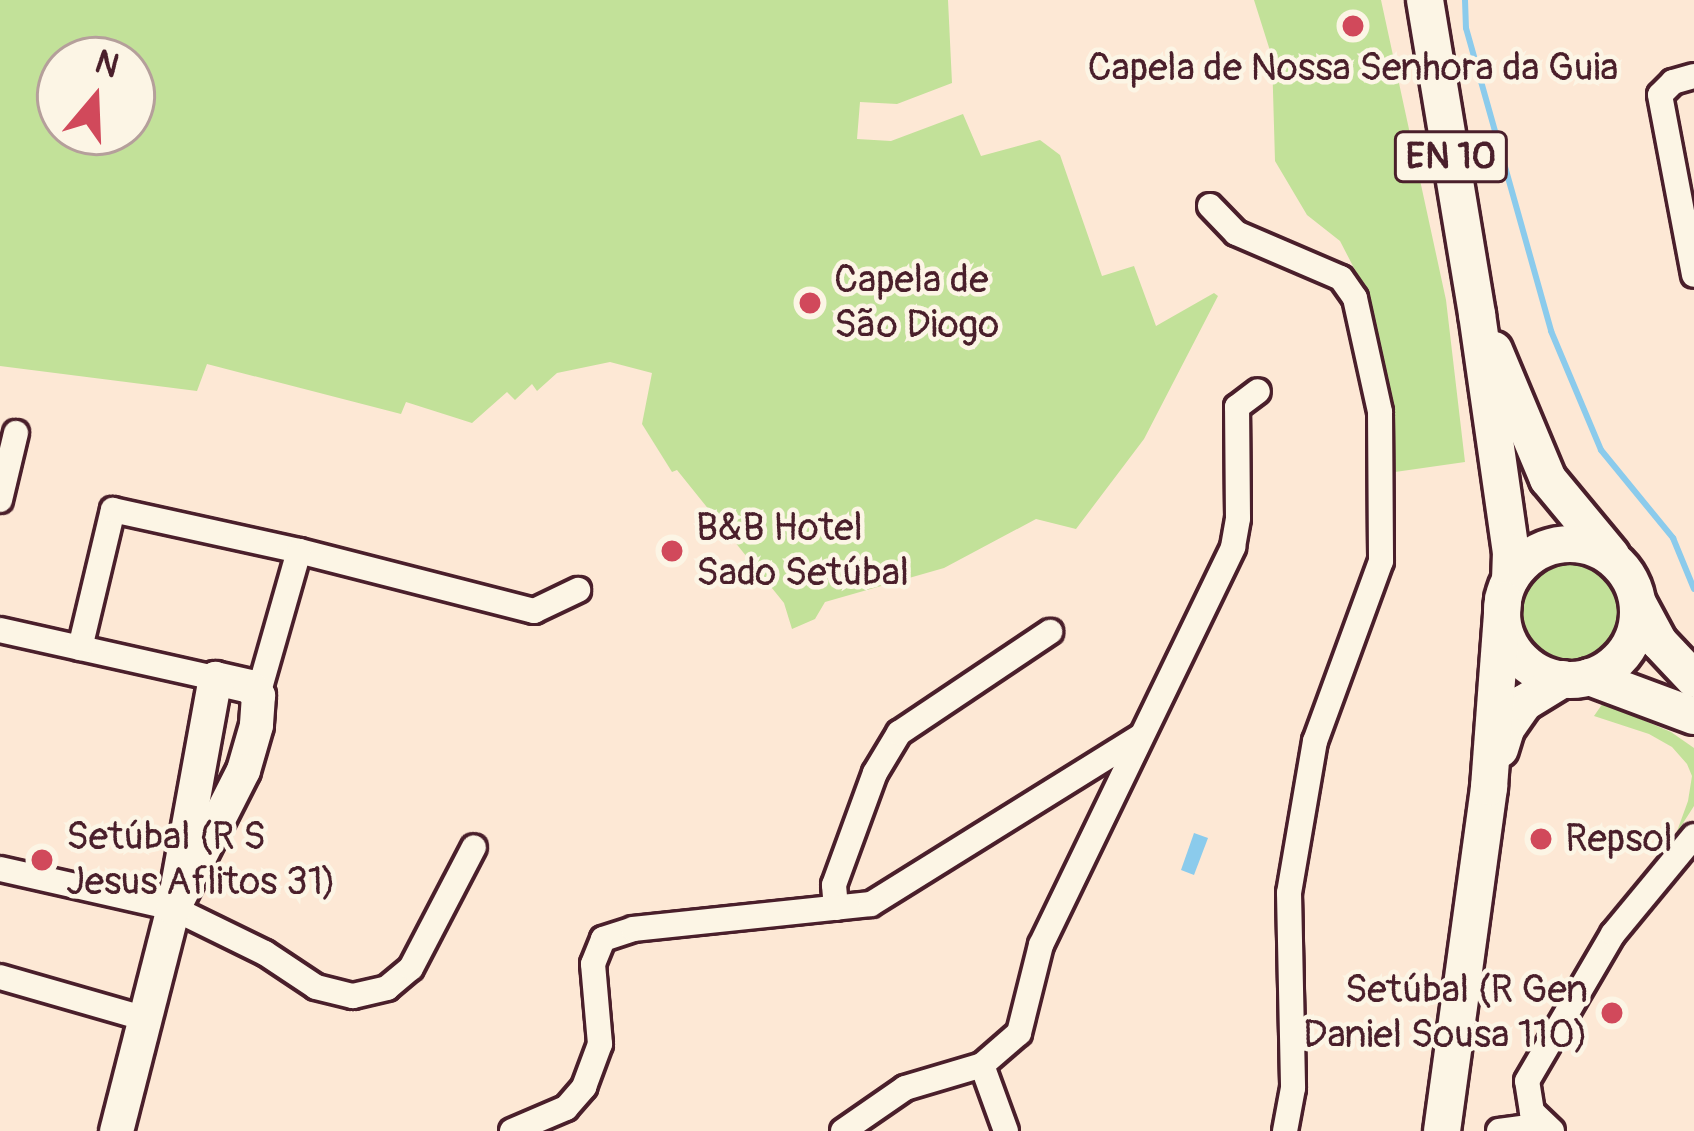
<!DOCTYPE html>
<html>
<head>
<meta charset="utf-8">
<style>
  body { margin:0 }
  #map { position:relative; width:1694px; height:1131px; overflow:hidden; background:#fde8d5; font-family:Pangolin,sans-serif }
  div>[style] { position:absolute }
  [style*='--x'] { left:calc(var(--x)*1px); top:calc(var(--y)*1px); width:calc(var(--w)*1px); rotate:calc(var(--a)*1deg) }
  .green>* { inset:0; background:#c2e199 }
  .round { border-radius:50% }
  .water>* { inset:0; background:#8bcbec }
  .stream>* { height:6px; margin:-3px; padding:0 3px; transform-origin:3px; border-radius:3px; background:#8bcbec }
  .roads { filter:drop-shadow(3px 0 #4a1f2b) drop-shadow(-3px 0 #4a1f2b) drop-shadow(0 3px #4a1f2b) drop-shadow(0 -3px #4a1f2b) }
  .street>* { height:24px; margin:-12px; padding:0 12px; transform-origin:12px; border-radius:12px; background:#fcf5e5 }
  .secondary>* { height:33px; margin:-16.5px; padding:0 16.5px; transform-origin:16.5px; border-radius:16.5px; background:#fcf5e5 }
  .primary>* { height:36px; margin:-18px; padding:0 18px; transform-origin:18px; border-radius:18px; background:#fcf5e5 }
  .primary>.ring { margin:-18px; padding:0; box-sizing:content-box; background:none; border:36px solid #fcf5e5; border-radius:50% }
  .dots>* { width:33px; height:33px; translate:-50% -50%; box-sizing:border-box; border:6px solid #fcf5e5; border-radius:50% }
  span { translate:-50% -50%; white-space:nowrap; text-align:center; line-height:1.15; -webkit-text-stroke:9px #fcf5e5; paint-order:stroke }
  .shield-label span { padding:3px 9px; background:#fcf5e5; border:3px solid; border-radius:9px; -webkit-text-stroke-width:0 }
  .shield-label { font-size:36px; color:#4a1f2b; font-weight:700 }
  .poi-label { font-size:39px; color:#4a1f2b }
  .left { translate:0 -50%; text-align:left }
  .right { translate:-100% -50%; text-align:right }
  .north { position:absolute; left:36px; top:36px; width:120px; height:120px; box-sizing:border-box; background:#fcf5e5; border:3px solid #b59f9b; border-radius:50%; rotate:19deg; font-size:33px; font-weight:700; line-height:48px; text-align:center; color:#4a1f2b }
  .north::after { content:''; display:block; margin:auto; width:42px; height:54px; background:#d1495b; clip-path:polygon(50% 0,100% 100%,50% 72%,0 100%) }
</style>
</head>
<body>
<div id="map">
  <div class="green">
    <i style="clip-path:polygon(evenodd,0 0,948px 0,952px 83px,897px 104px,860px 102px,857px 139px,891px 141px,963px 114px,981px 156px,1040px 140px,1060px 155px,1102px 276px,1134px 266px,1156px 326px,1214px 293px,1218px 296px,1144px 439px,1076px 529px,1036px 519px,944px 568px,825px 602px,815px 619px,792px 629px,784px 603px,677px 470px,672px 472px,642px 424px,652px 373px,610px 362px,557px 373px,537px 391px,532px 384px,515px 400px,507px 392px,472px 423px,406px 402px,401px 414px,207px 364px,197px 391px,0 366px,0 0,60px 60px,132px 60px,132px 132px,60px 132px,60px 60px)"></i>
    <i style="clip-path:polygon(1254px 0,1381px 0,1446px 300px,1465px 462px,1388px 473px,1370px 299px,1340px 241px,1307px 215px,1275px 161px,1272px 57px)"></i>
    <i class="round" style="left:1521px;top:563px;width:100px;height:100px"></i>
    <i style="clip-path:polygon(1603px 703px,1671px 732px,1694px 748px,1694px 806px,1676px 834px,1688px 801px,1692px 776px,1687px 764px,1672px 747px,1649px 734px,1594px 716px)"></i>
  </div>
  <div class="water">
    <i style="clip-path:polygon(1194px 833px,1208px 838px,1194px 875px,1181px 870px)"></i>
  </div>
  <div class="stream">
    <i style="--x:1465;--y:0;--w:28;--a:88"></i>
    <i style="--x:1466;--y:28;--w:315;--a:74.3"></i>
    <i style="--x:1551;--y:331;--w:129;--a:67.2"></i>
    <i style="--x:1601;--y:450;--w:114;--a:50.7"></i>
    <i style="--x:1673;--y:538;--w:55;--a:67.6"></i>
  </div>
  <div class="roads">
    <div class="street">
      <i style="--x:1694;--y:76;--w:22;--a:164"></i>
      <i style="--x:1673;--y:82;--w:18;--a:135"></i>
      <i style="--x:1660;--y:95;--w:183;--a:79.3"></i>
      <i style="--x:1210;--y:206;--w:37;--a:46"></i>
      <i style="--x:1236;--y:233;--w:114;--a:23.2"></i>
      <i style="--x:1341;--y:278;--w:24;--a:55"></i>
      <i style="--x:1355;--y:298;--w:117;--a:77.6"></i>
      <i style="--x:1380;--y:412;--w:149;--a:89.6"></i>
      <i style="--x:1381;--y:561;--w:192;--a:110.1"></i>
      <i style="--x:1315;--y:741;--w:154;--a:99.7"></i>
      <i style="--x:1289;--y:893;--w:195;--a:88.8"></i>
      <i style="--x:1293;--y:1088;--w:44;--a:100.5"></i>
      <i style="--x:0;--y:500;--w:69;--a:-76.6"></i>
      <i style="--x:299;--y:551;--w:243;--a:14.3"></i>
      <i style="--x:534;--y:611;--w:49;--a:-25.5"></i>
      <i style="--x:0;--y:630;--w:220;--a:12.6"></i>
      <i style="--x:80;--y:648;--w:142;--a:-76.6"></i>
      <i style="--x:113;--y:510;--w:190;--a:12.4"></i>
      <i style="--x:299;--y:551;--w:150;--a:105.9"></i>
      <i style="--x:0;--y:869;--w:177;--a:12.7"></i>
      <i style="--x:173;--y:908;--w:102;--a:26.1"></i>
      <i style="--x:265;--y:953;--w:61;--a:33.7"></i>
      <i style="--x:316;--y:987;--w:38;--a:14"></i>
      <i style="--x:353;--y:996;--w:35;--a:-13"></i>
      <i style="--x:387;--y:988;--w:31;--a:-40"></i>
      <i style="--x:411;--y:968;--w:136;--a:-62.5"></i>
      <i style="--x:836;--y:908;--w:23;--a:-95"></i>
      <i style="--x:834;--y:885;--w:119;--a:-69.9"></i>
      <i style="--x:875;--y:773;--w:47;--a:-59"></i>
      <i style="--x:899;--y:733;--w:182;--a:-33.8"></i>
      <i style="--x:0;--y:977;--w:152;--a:16"></i>
      <i style="--x:982;--y:1065;--w:70;--a:70"></i>
      <i style="--x:512;--y:1131;--w:59;--a:-23.1"></i>
      <i style="--x:566;--y:1108;--w:28;--a:-49"></i>
      <i style="--x:584;--y:1087;--w:46;--a:-69.6"></i>
      <i style="--x:600;--y:1044;--w:80;--a:-95"></i>
      <i style="--x:593;--y:964;--w:27;--a:-68"></i>
      <i style="--x:603;--y:939;--w:32;--a:-18"></i>
      <i style="--x:633;--y:929;--w:239;--a:-6"></i>
      <i style="--x:871;--y:904;--w:318;--a:-31.9"></i>
      <i style="--x:843;--y:1131;--w:75;--a:-34.7"></i>
      <i style="--x:905;--y:1088;--w:80;--a:-16.6"></i>
      <i style="--x:982;--y:1065;--w:49;--a:-40.9"></i>
      <i style="--x:1019;--y:1033;--w:91;--a:-76"></i>
      <i style="--x:1041;--y:945;--w:442;--a:-64.2"></i>
      <i style="--x:1233;--y:547;--w:29;--a:-80"></i>
      <i style="--x:1238;--y:518;--w:111;--a:-90.5"></i>
      <i style="--x:1237;--y:407;--w:26;--a:-37"></i>
      <i style="--x:1499;--y:1131;--w:34;--a:-8"></i>
      <i style="--x:1533;--y:1126;--w:18;--a:16"></i>
      <i style="--x:1552;--y:1131;--w:28;--a:-136"></i>
      <i style="--x:1532;--y:1112;--w:31;--a:-99"></i>
      <i style="--x:1527;--y:1081;--w:170;--a:-59.7"></i>
      <i style="--x:1613;--y:934;--w:127;--a:-50.4"></i>
    </div>
    <div class="secondary">
      <i style="--x:116;--y:1131;--w:230;--a:-75.7"></i>
      <i style="--x:173;--y:908;--w:234;--a:-79.7"></i>
      <i style="--x:215;--y:678;--w:35;--a:13"></i>
      <i style="--x:249;--y:686;--w:13;--a:45"></i>
      <i style="--x:258;--y:695;--w:30;--a:94"></i>
      <i style="--x:256;--y:725;--w:47;--a:106.1"></i>
      <i style="--x:243;--y:770;--w:155;--a:116.9"></i>
    </div>
    <div class="primary">
      <i style="--x:1425;--y:0;--w:318;--a:80.6"></i>
      <i style="--x:1477;--y:314;--w:240;--a:81.9"></i>
      <i style="--x:1511;--y:552;--w:27;--a:92"></i>
      <i style="--x:1494;--y:350;--w:140;--a:67.3"></i>
      <i style="--x:1548;--y:479;--w:99;--a:50.3"></i>
      <i class="ring" style="left:1502px;top:544px;width:100px;height:100px"></i>
      <i style="--x:1639;--y:605;--w:42;--a:61.6"></i>
      <i style="--x:1659;--y:642;--w:51;--a:46.6"></i>
      <i style="--x:1589;--y:677;--w:112;--a:20.4"></i>
      <i style="--x:1500;--y:749;--w:21;--a:-73"></i>
      <i style="--x:1506;--y:729;--w:32;--a:-55"></i>
      <i style="--x:1524;--y:703;--w:46;--a:-31.6"></i>
      <i style="--x:1442;--y:1131;--w:347;--a:-82.2"></i>
      <i style="--x:1489;--y:787;--w:188;--a:-85.7"></i>
    </div>
  </div>
  <div class="dots">
    <i style="left:1353px;top:26px;background:#d1495b"></i>
    <i style="left:810px;top:303px;background:#d1495b"></i>
    <i style="left:672px;top:551px;background:#d1495b"></i>
    <i style="left:1541px;top:839px;background:#d1495b"></i>
    <i style="left:42px;top:860px;background:#d1495b"></i>
    <i style="left:1612px;top:1013px;background:#d1495b"></i>
  </div>
  <div class="shield-label">
    <span style="left:1451px;top:157px">EN 10</span>
  </div>
  <div class="poi-label">
    <span style="left:1353px;top:68px">Capela de Nossa Senhora da Guia</span>
    <span class="left" style="left:834px;top:303px">Capela de<br>São Diogo</span>
    <span class="left" style="left:696px;top:551px">B&amp;B Hotel<br>Sado Setúbal</span>
    <span class="left" style="left:66px;top:860px">Setúbal (R S<br>Jesus Aflitos 31)</span>
    <span class="left" style="left:1565px;top:839px">Repsol</span>
    <span class="right" style="left:1588px;top:1013px">Setúbal (R Gen<br>Daniel Sousa 110)</span>
  </div>
  <div class="north">N</div>
</div>
</body>
</html>
